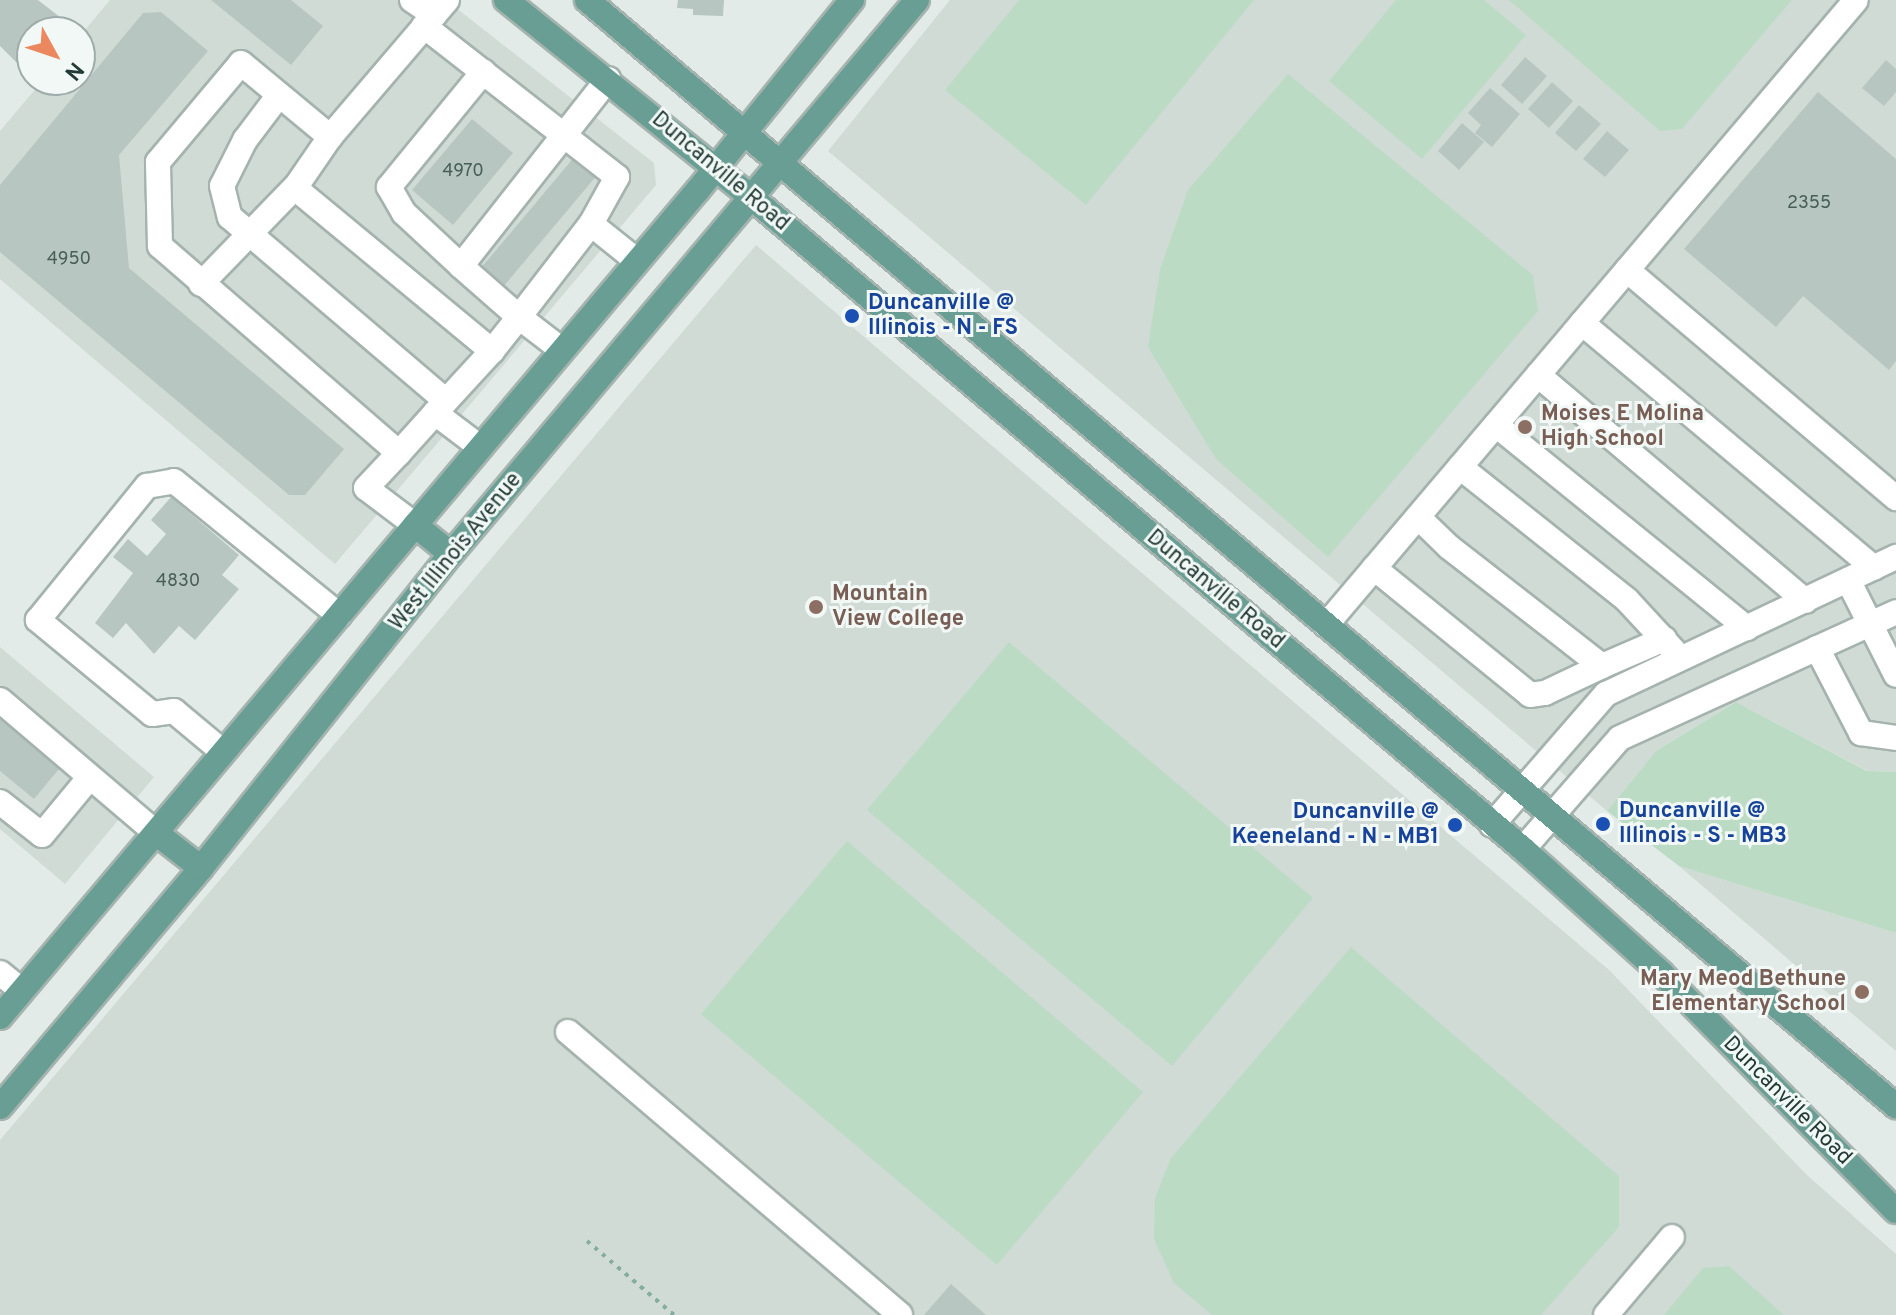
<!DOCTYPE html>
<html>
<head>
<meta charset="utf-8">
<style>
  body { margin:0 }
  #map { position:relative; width:1896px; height:1315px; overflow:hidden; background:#e2ebe7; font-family:Overpass,sans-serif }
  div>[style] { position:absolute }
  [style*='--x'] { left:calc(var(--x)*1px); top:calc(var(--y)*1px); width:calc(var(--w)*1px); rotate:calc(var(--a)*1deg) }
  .built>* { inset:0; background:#d0dbd6 }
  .green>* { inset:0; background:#bcdbc5 }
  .building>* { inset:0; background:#b7c6c0 }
  .path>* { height:4px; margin-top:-2px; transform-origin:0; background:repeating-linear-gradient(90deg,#84ada2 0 4px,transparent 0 10px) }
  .roads { filter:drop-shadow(2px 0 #a5b3ae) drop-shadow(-2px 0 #a5b3ae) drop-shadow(0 2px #a5b3ae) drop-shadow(0 -2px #a5b3ae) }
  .minor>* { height:24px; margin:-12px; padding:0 12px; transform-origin:12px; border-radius:12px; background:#fff }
  .major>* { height:24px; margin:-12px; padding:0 12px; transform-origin:12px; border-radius:12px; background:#689e93 }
  .dots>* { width:22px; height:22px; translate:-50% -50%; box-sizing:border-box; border:4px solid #f2f8f5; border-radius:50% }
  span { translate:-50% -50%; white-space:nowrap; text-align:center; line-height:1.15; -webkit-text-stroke:6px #f2f8f5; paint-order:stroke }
  .number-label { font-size:18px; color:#485e58 }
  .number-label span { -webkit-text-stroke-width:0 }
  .street-label { font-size:22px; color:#233b36 }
  .transit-label { font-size:22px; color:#164399; font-weight:700 }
  .left { translate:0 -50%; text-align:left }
  .right { translate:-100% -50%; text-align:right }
  .education-label { font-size:22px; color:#785e54; font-weight:700 }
  .north { position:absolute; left:16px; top:16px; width:80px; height:80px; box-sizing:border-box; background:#f2f8f5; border:2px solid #9faca9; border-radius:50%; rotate:130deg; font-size:22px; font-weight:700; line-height:32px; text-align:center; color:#233b36 }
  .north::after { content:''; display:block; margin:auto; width:28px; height:36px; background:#eb8860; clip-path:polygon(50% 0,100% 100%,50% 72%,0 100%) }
</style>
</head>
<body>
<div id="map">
  <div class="built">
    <i style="clip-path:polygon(110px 0,446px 0,654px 163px,656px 185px,335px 564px,0 279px,0 131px,43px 80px,80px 80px,80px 36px)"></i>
    <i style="clip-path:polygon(950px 0,1896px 0,1896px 772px,1868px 771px,1736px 702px,1656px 751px,1607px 811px,828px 151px)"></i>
    <i style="clip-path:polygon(756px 245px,1609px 970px,1807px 1175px,1896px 1254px,1896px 1315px,0 1315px,0 1140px)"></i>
    <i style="clip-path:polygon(0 647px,154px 777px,65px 884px,0 829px)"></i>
    <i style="clip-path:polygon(1679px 866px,1896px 933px,1896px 1051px)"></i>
  </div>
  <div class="green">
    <i style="clip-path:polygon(1019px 0,1254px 0,1086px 205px,945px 90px)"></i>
    <i style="clip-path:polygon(1396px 0,1484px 0,1526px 35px,1422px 159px,1329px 81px)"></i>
    <i style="clip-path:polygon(1509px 0,1792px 0,1682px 129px,1660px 131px)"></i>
    <i style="clip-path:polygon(1288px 74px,1533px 275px,1538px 311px,1328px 557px,1216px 459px,1148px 347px,1160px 269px,1188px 190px)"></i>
    <i style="clip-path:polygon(1009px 642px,1313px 898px,1172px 1066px,867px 810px)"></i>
    <i style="clip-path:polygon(1736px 702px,1867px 771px,1896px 772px,1896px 933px,1679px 866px,1607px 811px,1656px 751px)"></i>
    <i style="clip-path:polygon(847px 841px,1143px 1092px,997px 1265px,701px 1014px)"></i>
    <i style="clip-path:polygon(1351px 947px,1619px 1176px,1619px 1227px,1541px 1315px,1212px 1315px,1174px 1283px,1154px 1239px,1155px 1198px,1171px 1158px)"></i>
    <i style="clip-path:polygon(1729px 1266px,1784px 1315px,1664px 1315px,1703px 1268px)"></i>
  </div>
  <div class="building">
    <i style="clip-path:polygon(0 0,38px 0,65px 21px,55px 32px,32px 32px,32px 58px,23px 69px,0 46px)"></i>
    <i style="clip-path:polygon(211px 0,291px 0,323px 26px,291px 65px)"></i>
    <i style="clip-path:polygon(678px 0,724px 0,723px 16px,693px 15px,693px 9px,677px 8px)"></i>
    <i style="clip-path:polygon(161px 12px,208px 51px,119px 155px,129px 268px,344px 449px,305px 495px,289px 495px,0 252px,0 185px,143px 13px)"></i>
    <i style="clip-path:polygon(1525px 57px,1547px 76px,1522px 104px,1501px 85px)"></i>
    <i style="clip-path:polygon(1886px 60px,1896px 69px,1896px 92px,1884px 106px,1862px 88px)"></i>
    <i style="clip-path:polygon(1552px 82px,1573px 101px,1549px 128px,1528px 109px)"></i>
    <i style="clip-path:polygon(1490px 88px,1520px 114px,1492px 147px,1475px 133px,1481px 125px,1468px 113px)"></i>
    <i style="clip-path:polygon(1818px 92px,1896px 159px,1896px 361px,1889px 370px,1803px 296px,1776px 327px,1684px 249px)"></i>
    <i style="clip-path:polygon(1579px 105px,1601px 124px,1576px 151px,1555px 133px)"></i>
    <i style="clip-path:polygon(472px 119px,513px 153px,453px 225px,412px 190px)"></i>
    <i style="clip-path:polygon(1462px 123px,1484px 142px,1459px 170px,1438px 151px)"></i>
    <i style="clip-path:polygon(1607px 131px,1629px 150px,1605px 177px,1583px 159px)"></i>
    <i style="clip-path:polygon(576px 155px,598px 174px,503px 287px,481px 268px)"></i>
    <i style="clip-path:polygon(171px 497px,239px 555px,222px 575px,239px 589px,195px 640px,179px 626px,154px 654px,126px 623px,113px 638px,95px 623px,133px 573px,113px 557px,128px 539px,147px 556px,166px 534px,151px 520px)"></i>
    <i style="clip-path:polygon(0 719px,59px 769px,34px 799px,0 771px)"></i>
    <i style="clip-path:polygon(951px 1284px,986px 1315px,924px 1315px)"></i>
  </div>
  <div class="path">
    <i style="--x:587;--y:1241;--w:114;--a:40.4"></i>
  </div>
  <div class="roads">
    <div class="minor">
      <i style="--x:412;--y:0;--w:27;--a:34"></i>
      <i style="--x:424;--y:26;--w:245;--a:38"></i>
      <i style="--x:617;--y:177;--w:54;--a:119"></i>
      <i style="--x:591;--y:224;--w:59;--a:38.8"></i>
      <i style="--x:279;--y:95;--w:56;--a:127.1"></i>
      <i style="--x:245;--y:140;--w:51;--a:116.6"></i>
      <i style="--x:222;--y:186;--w:32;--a:76"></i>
      <i style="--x:230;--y:217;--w:282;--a:40.4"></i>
      <i style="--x:330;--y:137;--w:180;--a:-49.5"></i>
      <i style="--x:461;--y:266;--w:78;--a:-137.1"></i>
      <i style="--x:404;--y:213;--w:30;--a:-120"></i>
      <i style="--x:389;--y:187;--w:149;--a:-50.7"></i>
      <i style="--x:1627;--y:270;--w:353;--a:40.3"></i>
      <i style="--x:201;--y:284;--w:135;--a:-45.9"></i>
      <i style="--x:1582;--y:323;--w:381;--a:40"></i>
      <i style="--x:562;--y:350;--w:54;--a:-142.5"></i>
      <i style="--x:519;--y:317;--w:118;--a:-52.3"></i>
      <i style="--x:492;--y:351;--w:43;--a:-51.5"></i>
      <i style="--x:519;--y:317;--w:77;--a:-138.7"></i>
      <i style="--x:461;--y:266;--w:238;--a:-51.8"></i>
      <i style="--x:1538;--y:375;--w:350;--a:40.2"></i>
      <i style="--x:1496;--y:425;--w:323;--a:39"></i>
      <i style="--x:399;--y:453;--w:54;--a:-48"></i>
      <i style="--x:1460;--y:467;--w:213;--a:38.5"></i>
      <i style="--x:1627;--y:600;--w:69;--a:47.3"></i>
      <i style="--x:1418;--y:517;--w:43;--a:44.1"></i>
      <i style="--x:1449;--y:547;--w:194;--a:37.9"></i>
      <i style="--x:1602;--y:666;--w:68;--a:-23.5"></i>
      <i style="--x:415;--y:525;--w:61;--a:-142.9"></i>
      <i style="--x:366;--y:488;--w:48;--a:-46.7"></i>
      <i style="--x:399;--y:453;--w:316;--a:-139.1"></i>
      <i style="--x:160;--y:246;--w:84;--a:-91.4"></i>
      <i style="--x:158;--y:162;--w:129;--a:-50"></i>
      <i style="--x:241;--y:63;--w:116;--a:39.7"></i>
      <i style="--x:330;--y:137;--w:62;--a:124.5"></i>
      <i style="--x:295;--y:188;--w:256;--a:39.6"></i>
      <i style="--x:492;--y:351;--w:84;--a:132.6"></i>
      <i style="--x:435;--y:413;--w:56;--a:37.1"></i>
      <i style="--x:1374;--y:568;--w:201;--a:39.1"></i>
      <i style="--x:1530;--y:695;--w:15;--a:-8"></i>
      <i style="--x:1545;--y:693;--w:63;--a:-25.3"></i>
      <i style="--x:1848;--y:580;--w:106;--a:63.2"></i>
      <i style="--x:1326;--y:625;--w:819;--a:-49.7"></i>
      <i style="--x:1817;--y:648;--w:96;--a:62.6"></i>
      <i style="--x:1861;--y:733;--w:35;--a:8"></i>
      <i style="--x:0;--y:700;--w:205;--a:40.4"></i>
      <i style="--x:223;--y:752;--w:64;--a:-140.1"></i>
      <i style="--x:174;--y:711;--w:22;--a:172"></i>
      <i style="--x:152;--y:714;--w:148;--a:-140.5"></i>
      <i style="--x:38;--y:620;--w:173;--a:-50.9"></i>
      <i style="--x:147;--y:486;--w:27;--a:-10"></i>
      <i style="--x:174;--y:481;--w:213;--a:39.1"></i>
      <i style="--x:0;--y:802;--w:53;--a:38.2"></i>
      <i style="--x:42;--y:835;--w:75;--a:-50.4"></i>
      <i style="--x:1492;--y:825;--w:174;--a:-49"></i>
      <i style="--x:1606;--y:694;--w:321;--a:-25.3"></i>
      <i style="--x:1523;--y:849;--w:147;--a:-48.9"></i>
      <i style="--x:1620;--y:738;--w:303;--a:-24.5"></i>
      <i style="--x:0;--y:973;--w:28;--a:39"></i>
      <i style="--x:568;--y:1032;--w:436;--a:40.4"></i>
      <i style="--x:1606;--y:1315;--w:102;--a:-49.8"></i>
    </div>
    <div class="major">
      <i style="--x:506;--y:0;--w:314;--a:38.8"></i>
      <i style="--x:751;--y:197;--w:1010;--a:40.18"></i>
      <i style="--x:1523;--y:849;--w:186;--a:41.9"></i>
      <i style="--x:1661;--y:973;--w:334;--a:45.4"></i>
      <i style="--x:587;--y:0;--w:1714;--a:40.2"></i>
      <i style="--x:415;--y:525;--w:46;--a:38.9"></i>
      <i style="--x:156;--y:833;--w:57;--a:37.9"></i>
      <i style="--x:0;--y:1017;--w:1082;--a:-49.84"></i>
      <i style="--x:698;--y:190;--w:245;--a:-51"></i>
      <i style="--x:0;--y:1107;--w:312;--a:-49.9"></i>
      <i style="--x:201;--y:868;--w:401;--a:-51.5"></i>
      <i style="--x:451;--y:554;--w:724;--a:-49.93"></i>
    </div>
  </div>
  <div class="dots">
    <i style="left:852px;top:316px;background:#1a4fb4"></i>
    <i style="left:1525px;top:427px;background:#8d6e63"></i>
    <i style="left:816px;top:607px;background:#8d6e63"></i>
    <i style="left:1603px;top:824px;background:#1a4fb4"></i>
    <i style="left:1455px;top:825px;background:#1a4fb4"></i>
    <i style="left:1862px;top:992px;background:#8d6e63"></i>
  </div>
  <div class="number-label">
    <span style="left:463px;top:172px">4970</span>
    <span style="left:1809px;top:204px">2355</span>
    <span style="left:69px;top:260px">4950</span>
    <span style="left:178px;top:582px">4830</span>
  </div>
  <div class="street-label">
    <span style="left:720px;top:172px;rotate:40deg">Duncanville Road</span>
    <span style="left:456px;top:552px;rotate:-51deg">West Illinois Avenue</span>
    <span style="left:1215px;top:590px;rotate:40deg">Duncanville Road</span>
    <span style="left:1787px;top:1101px;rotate:45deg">Duncanville Road</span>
  </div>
  <div class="transit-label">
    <span class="left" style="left:868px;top:316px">Duncanville @<br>Illinois - N - FS</span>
    <span class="left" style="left:1619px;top:824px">Duncanville @<br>Illinois - S - MB3</span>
    <span class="right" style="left:1439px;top:825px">Duncanville @<br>Keeneland - N - MB1</span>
  </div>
  <div class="education-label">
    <span class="left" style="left:1541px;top:427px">Moises E Molina<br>High School</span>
    <span class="left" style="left:832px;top:607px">Mountain<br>View College</span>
    <span class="right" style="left:1846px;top:992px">Mary Meod Bethune<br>Elementary School</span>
  </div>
  <div class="north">N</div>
</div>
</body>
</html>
